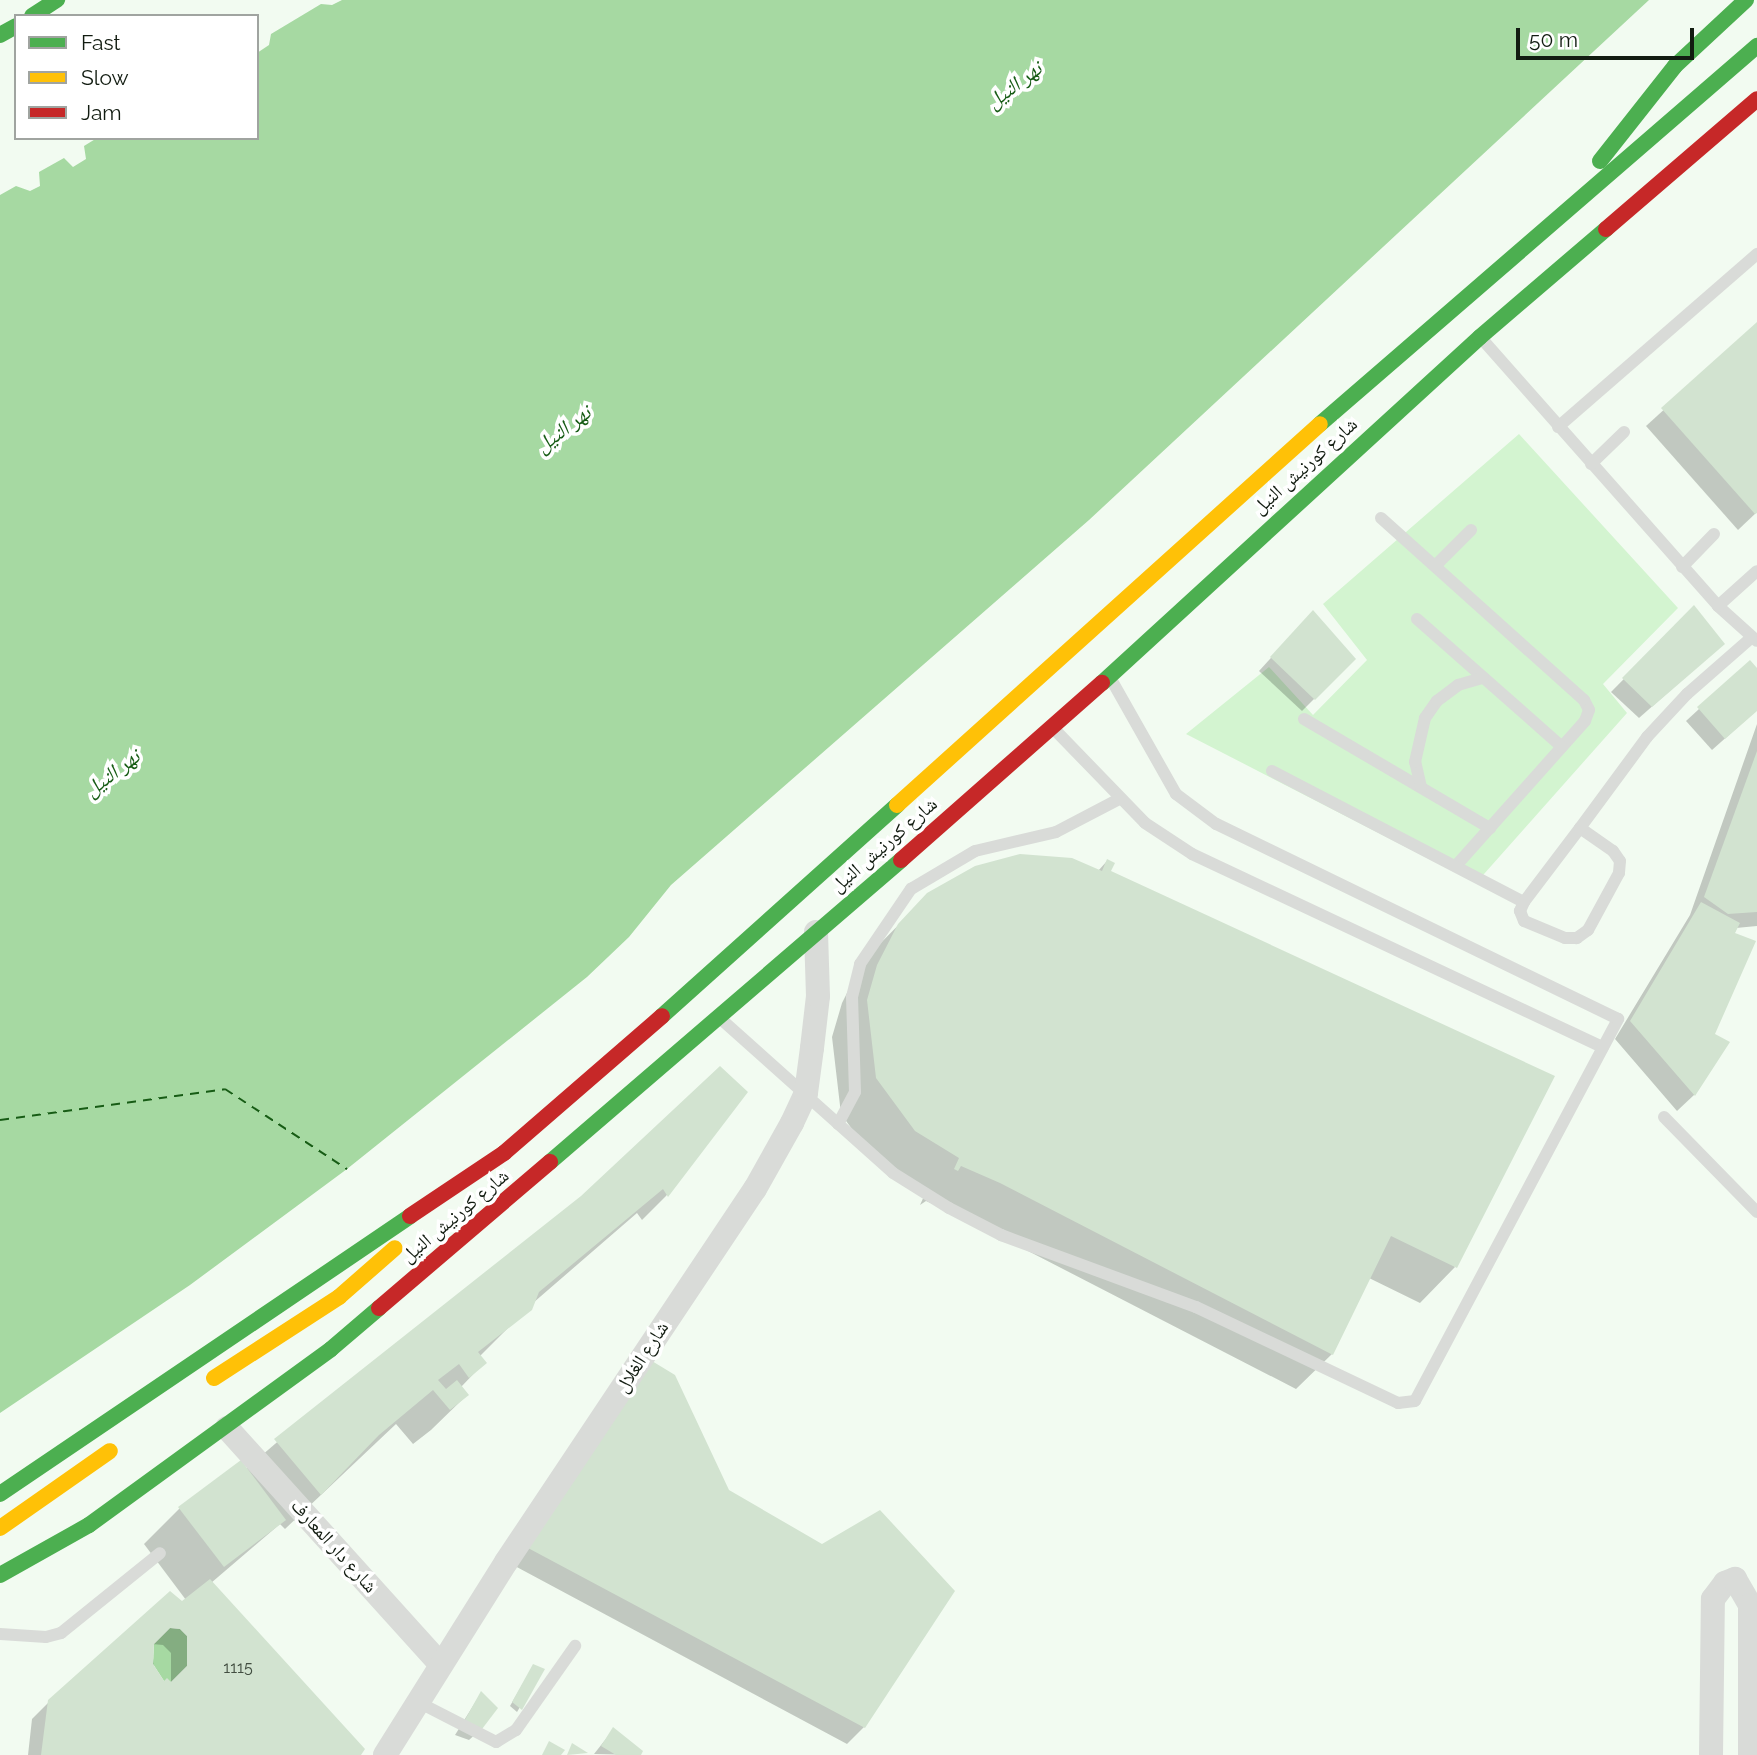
<!DOCTYPE html>
<html>
<head>
<meta charset="utf-8">
<style>
  body { margin:0 }
  #map { position:relative; width:1757px; height:1755px; overflow:hidden; background:#f2fbf1; font-family:Raleway,"Noto Naskh Arabic",sans-serif }
  div>[style] { position:absolute }
  [style*='--x'] { left:calc(var(--x)*1px); top:calc(var(--y)*1px); width:calc(var(--w)*1px); rotate:calc(var(--a)*1deg) }
  .green>* { inset:0; background:#d3f4d0 }
  .water>* { inset:0; background:#a6d9a2 }
  .shadow>* { inset:0; background:#0003 }
  .ferry>* { height:2px; margin-top:-1px; transform-origin:0; background:repeating-linear-gradient(90deg,#175c15 0 9px,transparent 0 16px) }
  .building>* { inset:0; background:#d2e3d0 }
  .lane>* { height:12px; margin:-6px; padding:0 6px; transform-origin:6px; border-radius:6px; background:#d9dbd8 }
  .street>* { height:24px; margin:-12px; padding:0 12px; transform-origin:12px; border-radius:12px; background:#d9dbd8 }
  .fast>* { height:16px; margin:-8px; padding:0 8px; transform-origin:8px; border-radius:8px; background:#4caf50 }
  .slow>* { height:16px; margin:-8px; padding:0 8px; transform-origin:8px; border-radius:8px; background:#ffc107 }
  .jam>* { height:16px; margin:-8px; padding:0 8px; transform-origin:8px; border-radius:8px; background:#c62828 }
  span { translate:-50% -50%; white-space:nowrap; text-align:center; line-height:1.15; -webkit-text-stroke:7px #fff; paint-order:stroke }
  .number-label { font-size:16px; color:#424e41 }
  .number-label span { -webkit-text-stroke-width:0 }
  .street-label { font-size:19px; color:#121c11 }
  .water-label { font-size:21px; color:#175c15; font-style:italic }
  .legend { position:absolute; left:14px; top:14px; width:245px; height:126px; box-sizing:border-box; background:#fff; border:2px solid #a0a4a0; margin:0; padding:9px 12px; list-style:none; font-size:21px; color:#121c11 }
  .legend li { display:flex; align-items:center; gap:14px; height:35px }
  .legend b { width:35px; border:2px solid #a0a4a0 }
  .scale { position:absolute; left:1516px; top:28px; width:178px; height:32px; box-sizing:border-box; border:4px solid #121c11; border-top:0; padding-left:9px; font-size:21px; line-height:24px; white-space:nowrap; color:#121c11; -webkit-text-stroke:5px #fff; paint-order:stroke }
</style>
</head>
<body>
<div id="map">
  <div class="green">
    <i style="clip-path:polygon(1519px 434px,1678px 608px,1603px 684px,1627px 713px,1476px 883px,1186px 734px,1269px 667px,1313px 715px,1367px 660px,1323px 604px)"></i>
  </div>
  <div class="water">
    <i style="clip-path:polygon(342px 0,1649px 0,1089px 520px,671px 885px,629px 937px,587px 977px,347px 1169px,190px 1285px,0 1413px,0 195px,16px 186px,30px 191px,40px 186px,39px 172px,64px 158px,73px 167px,86px 159px,84px 146px,97px 138px,257px 138px,257px 53px,269px 45px,271px 34px,321px 4px,332px 5px)"></i>
    <i style="clip-path:polygon(170px 1628px,180px 1629px,187px 1636px,187px 1666px,171px 1682px,164px 1681px,153px 1664px,154px 1644px)"></i>
  </div>
  <div class="shadow">
    <i style="clip-path:polygon(1757px 325px,1757px 512px,1738px 530px,1646px 426px)"></i>
    <i style="clip-path:polygon(1694px 608px,1723px 644px,1639px 718px,1611px 692px)"></i>
    <i style="clip-path:polygon(1301px 625px,1354px 659px,1302px 711px,1259px 671px)"></i>
    <i style="clip-path:polygon(1750px 662px,1757px 670px,1757px 710px,1712px 750px,1686px 721px)"></i>
    <i style="clip-path:polygon(1757px 724px,1757px 926px,1736px 928px,1713px 1035px,1728px 1042px,1694px 1095px,1677px 1111px,1615px 1039px,1690px 915px)"></i>
    <i style="clip-path:polygon(1107px 861px,1108px 871px,1455px 1267px,1420px 1303px,1369px 1278px,1332px 1354px,1296px 1389px,964px 1218px,926px 1201px,920px 1205px,925px 1194px,879px 1166px,841px 1114px,832px 1037px,842px 1003px,863px 961px,928px 895px,1098px 871px)"></i>
    <i style="clip-path:polygon(evenodd,746px 1092px,666px 1196px,642px 1220px,637px 1213px,533px 1303px,479px 1357px,484px 1363px,461px 1387px,467px 1395px,431px 1430px,413px 1444px,396px 1424px,285px 1529px,280px 1524px,211px 1583px,359px 1755px,28px 1755px,32px 1719px,49px 1702px,186px 1600px,144px 1544px,180px 1508px,246px 1469px,339px 1389px,746px 1092px,152px 1644px,163px 1645px,171px 1653px,171px 1683px,164px 1683px,154px 1673px,152px 1644px)"></i>
    <i style="clip-path:polygon(674px 1376px,728px 1492px,864px 1727px,847px 1744px,513px 1565px)"></i>
    <i style="clip-path:polygon(533px 1666px,542px 1670px,517px 1712px,510px 1706px)"></i>
    <i style="clip-path:polygon(481px 1693px,478px 1732px,469px 1740px,455px 1735px)"></i>
    <i style="clip-path:polygon(613px 1730px,639px 1755px,594px 1754px)"></i>
  </div>
  <div class="ferry">
    <i style="--x:0;--y:1120;--w:227;--a:-7.8"></i>
    <i style="--x:225;--y:1089;--w:146;--a:33.3"></i>
  </div>
  <div class="building">
    <i style="clip-path:polygon(1757px 322px,1757px 513px,1755px 514px,1661px 408px)"></i>
    <i style="clip-path:polygon(1694px 605px,1725px 644px,1652px 707px,1622px 678px)"></i>
    <i style="clip-path:polygon(1313px 610px,1356px 659px,1315px 700px,1270px 657px)"></i>
    <i style="clip-path:polygon(1750px 660px,1757px 668px,1757px 711px,1725px 739px,1697px 707px)"></i>
    <i style="clip-path:polygon(1757px 751px,1757px 912px,1728px 914px,1704px 897px)"></i>
    <i style="clip-path:polygon(1020px 854px,1072px 858px,1102px 871px,1107px 859px,1115px 863px,1111px 871px,1555px 1076px,1457px 1268px,1391px 1236px,1333px 1355px,1000px 1183px,961px 1166px,958px 1171px,954px 1169px,959px 1158px,915px 1131px,876px 1078px,867px 1000px,877px 965px,898px 924px,927px 893px,975px 866px)"></i>
    <i style="clip-path:polygon(1701px 902px,1740px 923px,1735px 933px,1756px 941px,1715px 1034px,1730px 1042px,1695px 1096px,1630px 1021px)"></i>
    <i style="clip-path:polygon(720px 1066px,748px 1092px,668px 1197px,663px 1189px,539px 1292px,532px 1310px,478px 1352px,487px 1363px,469px 1378px,459px 1364px,438px 1380px,446px 1389px,457px 1380px,469px 1395px,450px 1410px,433px 1390px,379px 1435px,321px 1495px,274px 1439px,581px 1196px)"></i>
    <i style="clip-path:polygon(647px 1358px,675px 1375px,729px 1490px,822px 1544px,880px 1510px,955px 1591px,865px 1728px,528px 1548px)"></i>
    <i style="clip-path:polygon(241px 1460px,286px 1520px,224px 1567px,178px 1507px)"></i>
    <i style="clip-path:polygon(evenodd,210px 1579px,365px 1749px,361px 1755px,41px 1755px,48px 1700px,170px 1591px,182px 1601px,210px 1579px,170px 1628px,180px 1629px,187px 1636px,187px 1666px,171px 1682px,167px 1678px,164px 1681px,153px 1664px,154px 1644px,170px 1628px)"></i>
    <i style="clip-path:polygon(533px 1664px,545px 1669px,522px 1710px,512px 1702px)"></i>
    <i style="clip-path:polygon(481px 1691px,498px 1708px,479px 1733px,461px 1727px)"></i>
    <i style="clip-path:polygon(613px 1727px,643px 1751px,641px 1755px,616px 1755px,601px 1746px)"></i>
    <i style="clip-path:polygon(549px 1741px,565px 1750px,561px 1755px,542px 1755px)"></i>
    <i style="clip-path:polygon(572px 1743px,588px 1753px,567px 1755px)"></i>
  </div>
  <div class="lane">
    <i style="--x:1482;--y:339;--w:356;--a:48.5"></i>
    <i style="--x:1718;--y:606;--w:52;--a:41.9"></i>
    <i style="--x:1558;--y:427;--w:264;--a:-41"></i>
    <i style="--x:1591;--y:464;--w:46;--a:-44.1"></i>
    <i style="--x:1381;--y:518;--w:273;--a:41.9"></i>
    <i style="--x:1584;--y:700;--w:11;--a:63"></i>
    <i style="--x:1589;--y:710;--w:12;--a:110"></i>
    <i style="--x:1585;--y:721;--w:194;--a:131.7"></i>
    <i style="--x:1435;--y:566;--w:51;--a:-45"></i>
    <i style="--x:1682;--y:567;--w:46;--a:-45.9"></i>
    <i style="--x:1718;--y:606;--w:52;--a:-41.9"></i>
    <i style="--x:1417;--y:619;--w:193;--a:41.4"></i>
    <i style="--x:1304;--y:719;--w:216;--a:30.4"></i>
    <i style="--x:1055;--y:730;--w:129;--a:45.9"></i>
    <i style="--x:1145;--y:823;--w:56;--a:33.4"></i>
    <i style="--x:1192;--y:854;--w:454;--a:25.2"></i>
    <i style="--x:1272;--y:771;--w:284;--a:27.5"></i>
    <i style="--x:1421;--y:787;--w:26;--a:-103"></i>
    <i style="--x:1415;--y:762;--w:45;--a:-77.2"></i>
    <i style="--x:1425;--y:718;--w:21;--a:-55"></i>
    <i style="--x:1437;--y:701;--w:26;--a:-37"></i>
    <i style="--x:1458;--y:685;--w:26;--a:-16"></i>
    <i style="--x:1580;--y:828;--w:40;--a:34.9"></i>
    <i style="--x:1613;--y:851;--w:12;--a:55"></i>
    <i style="--x:1620;--y:861;--w:12;--a:95"></i>
    <i style="--x:1619;--y:873;--w:65;--a:118.5"></i>
    <i style="--x:1588;--y:930;--w:14;--a:144"></i>
    <i style="--x:1577;--y:938;--w:12;--a:180"></i>
    <i style="--x:1565;--y:938;--w:44;--a:-157.5"></i>
    <i style="--x:1524;--y:921;--w:11;--a:-112"></i>
    <i style="--x:1520;--y:911;--w:10;--a:-66"></i>
    <i style="--x:1524;--y:902;--w:93;--a:-52.9"></i>
    <i style="--x:1580;--y:828;--w:113;--a:-53.6"></i>
    <i style="--x:1647;--y:737;--w:59;--a:-47.1"></i>
    <i style="--x:1687;--y:694;--w:85;--a:-41.2"></i>
    <i style="--x:722;--y:1020;--w:229;--a:41.8"></i>
    <i style="--x:893;--y:1173;--w:66;--a:32"></i>
    <i style="--x:949;--y:1208;--w:59;--a:27.4"></i>
    <i style="--x:1001;--y:1235;--w:208;--a:20.3"></i>
    <i style="--x:1196;--y:1307;--w:224;--a:25.4"></i>
    <i style="--x:1398;--y:1403;--w:17;--a:-7"></i>
    <i style="--x:1415;--y:1401;--w:433;--a:-62"></i>
    <i style="--x:1618;--y:1019;--w:447;--a:-154.1"></i>
    <i style="--x:1216;--y:824;--w:50;--a:-143.1"></i>
    <i style="--x:1176;--y:794;--w:132;--a:-119.5"></i>
    <i style="--x:1664;--y:1117;--w:133;--a:45.6"></i>
    <i style="--x:838;--y:1124;--w:36;--a:-62"></i>
    <i style="--x:855;--y:1092;--w:95;--a:-91.8"></i>
    <i style="--x:852;--y:997;--w:34;--a:-76"></i>
    <i style="--x:860;--y:964;--w:91;--a:-55.8"></i>
    <i style="--x:911;--y:889;--w:74;--a:-30.7"></i>
    <i style="--x:975;--y:851;--w:83;--a:-13.2"></i>
    <i style="--x:1056;--y:832;--w:71;--a:-27.6"></i>
    <i style="--x:0;--y:1634;--w:46;--a:3.7"></i>
    <i style="--x:46;--y:1637;--w:16;--a:-15"></i>
    <i style="--x:61;--y:1633;--w:127;--a:-38.9"></i>
    <i style="--x:418;--y:1702;--w:88;--a:27.1"></i>
    <i style="--x:496;--y:1742;--w:23;--a:-31"></i>
    <i style="--x:516;--y:1730;--w:103;--a:-54.9"></i>
  </div>
  <div class="street">
    <i style="--x:227;--y:1428;--w:319;--a:47.9"></i>
    <i style="--x:385;--y:1755;--w:228;--a:-57.9"></i>
    <i style="--x:506;--y:1562;--w:448;--a:-56.3"></i>
    <i style="--x:755;--y:1189;--w:76;--a:-60.7"></i>
    <i style="--x:792;--y:1123;--w:33;--a:-65"></i>
    <i style="--x:806;--y:1093;--w:45;--a:-82.4"></i>
    <i style="--x:812;--y:1048;--w:52;--a:-83.4"></i>
    <i style="--x:818;--y:996;--w:64;--a:-91.8"></i>
    <i style="--x:1711;--y:1755;--w:156;--a:-89.3"></i>
    <i style="--x:1713;--y:1599;--w:20;--a:-53"></i>
    <i style="--x:1725;--y:1583;--w:11;--a:-22"></i>
    <i style="--x:1735;--y:1579;--w:30;--a:60"></i>
    <i style="--x:1750;--y:1605;--w:150;--a:90"></i>
  </div>
  <div class="fast">
    <i style="--x:32;--y:16;--w:30;--a:-33"></i>
    <i style="--x:0;--y:35;--w:18;--a:-29"></i>
    <i style="--x:1600;--y:161;--w:121;--a:-51.7"></i>
    <i style="--x:1675;--y:66;--w:97;--a:-42.9"></i>
    <i style="--x:1320;--y:424;--w:578;--a:-40.86"></i>
    <i style="--x:1102;--y:683;--w:512;--a:-42.47"></i>
    <i style="--x:1480;--y:337;--w:166;--a:-40.6"></i>
    <i style="--x:662;--y:1016;--w:316;--a:-41.9"></i>
    <i style="--x:550;--y:1162;--w:463;--a:-40.7"></i>
    <i style="--x:0;--y:1494;--w:495;--a:-34.1"></i>
    <i style="--x:0;--y:1575;--w:102;--a:-29.3"></i>
    <i style="--x:89;--y:1525;--w:299;--a:-36"></i>
    <i style="--x:331;--y:1349;--w:63;--a:-40.5"></i>
  </div>
  <div class="slow">
    <i style="--x:897;--y:805;--w:569;--a:-42.01"></i>
    <i style="--x:214;--y:1378;--w:149;--a:-32.9"></i>
    <i style="--x:339;--y:1297;--w:74;--a:-41.2"></i>
    <i style="--x:0;--y:1528;--w:134;--a:-35"></i>
  </div>
  <div class="jam">
    <i style="--x:1606;--y:229;--w:199;--a:-40.7"></i>
    <i style="--x:901;--y:860;--w:268;--a:-41.4"></i>
    <i style="--x:410;--y:1216;--w:113;--a:-33.8"></i>
    <i style="--x:504;--y:1153;--w:209;--a:-40.9"></i>
    <i style="--x:379;--y:1308;--w:225;--a:-40.5"></i>
  </div>
  <div class="number-label">
    <span style="left:238px;top:1668px">1115</span>
  </div>
  <div class="street-label">
    <span style="left:1305px;top:466px;rotate:-42deg">شارع كورنيش النيل</span>
    <span style="left:884px;top:845px;rotate:-41deg">شارع كورنيش النيل</span>
    <span style="left:455px;top:1216px;rotate:-40deg">شارع كورنيش النيل</span>
    <span style="left:642px;top:1357px;rotate:-57deg">شارع الغلال</span>
    <span style="left:334px;top:1546px;rotate:48deg">شارع دار المعارف</span>
  </div>
  <div class="water-label">
    <span style="left:1014px;top:85px;rotate:-37deg">نهر النيل</span>
    <span style="left:563px;top:429px;rotate:-37deg">نهر النيل</span>
    <span style="left:112px;top:773px;rotate:-37deg">نهر النيل</span>
  </div>
  <ul class="legend">
  <li><b style="height:9px;background:#4caf50"></b>Fast</li>
  <li><b style="height:9px;background:#ffc107"></b>Slow</li>
  <li><b style="height:9px;background:#c62828"></b>Jam</li>
  </ul>
  <div class="scale">50 m</div>
</div>
</body>
</html>
